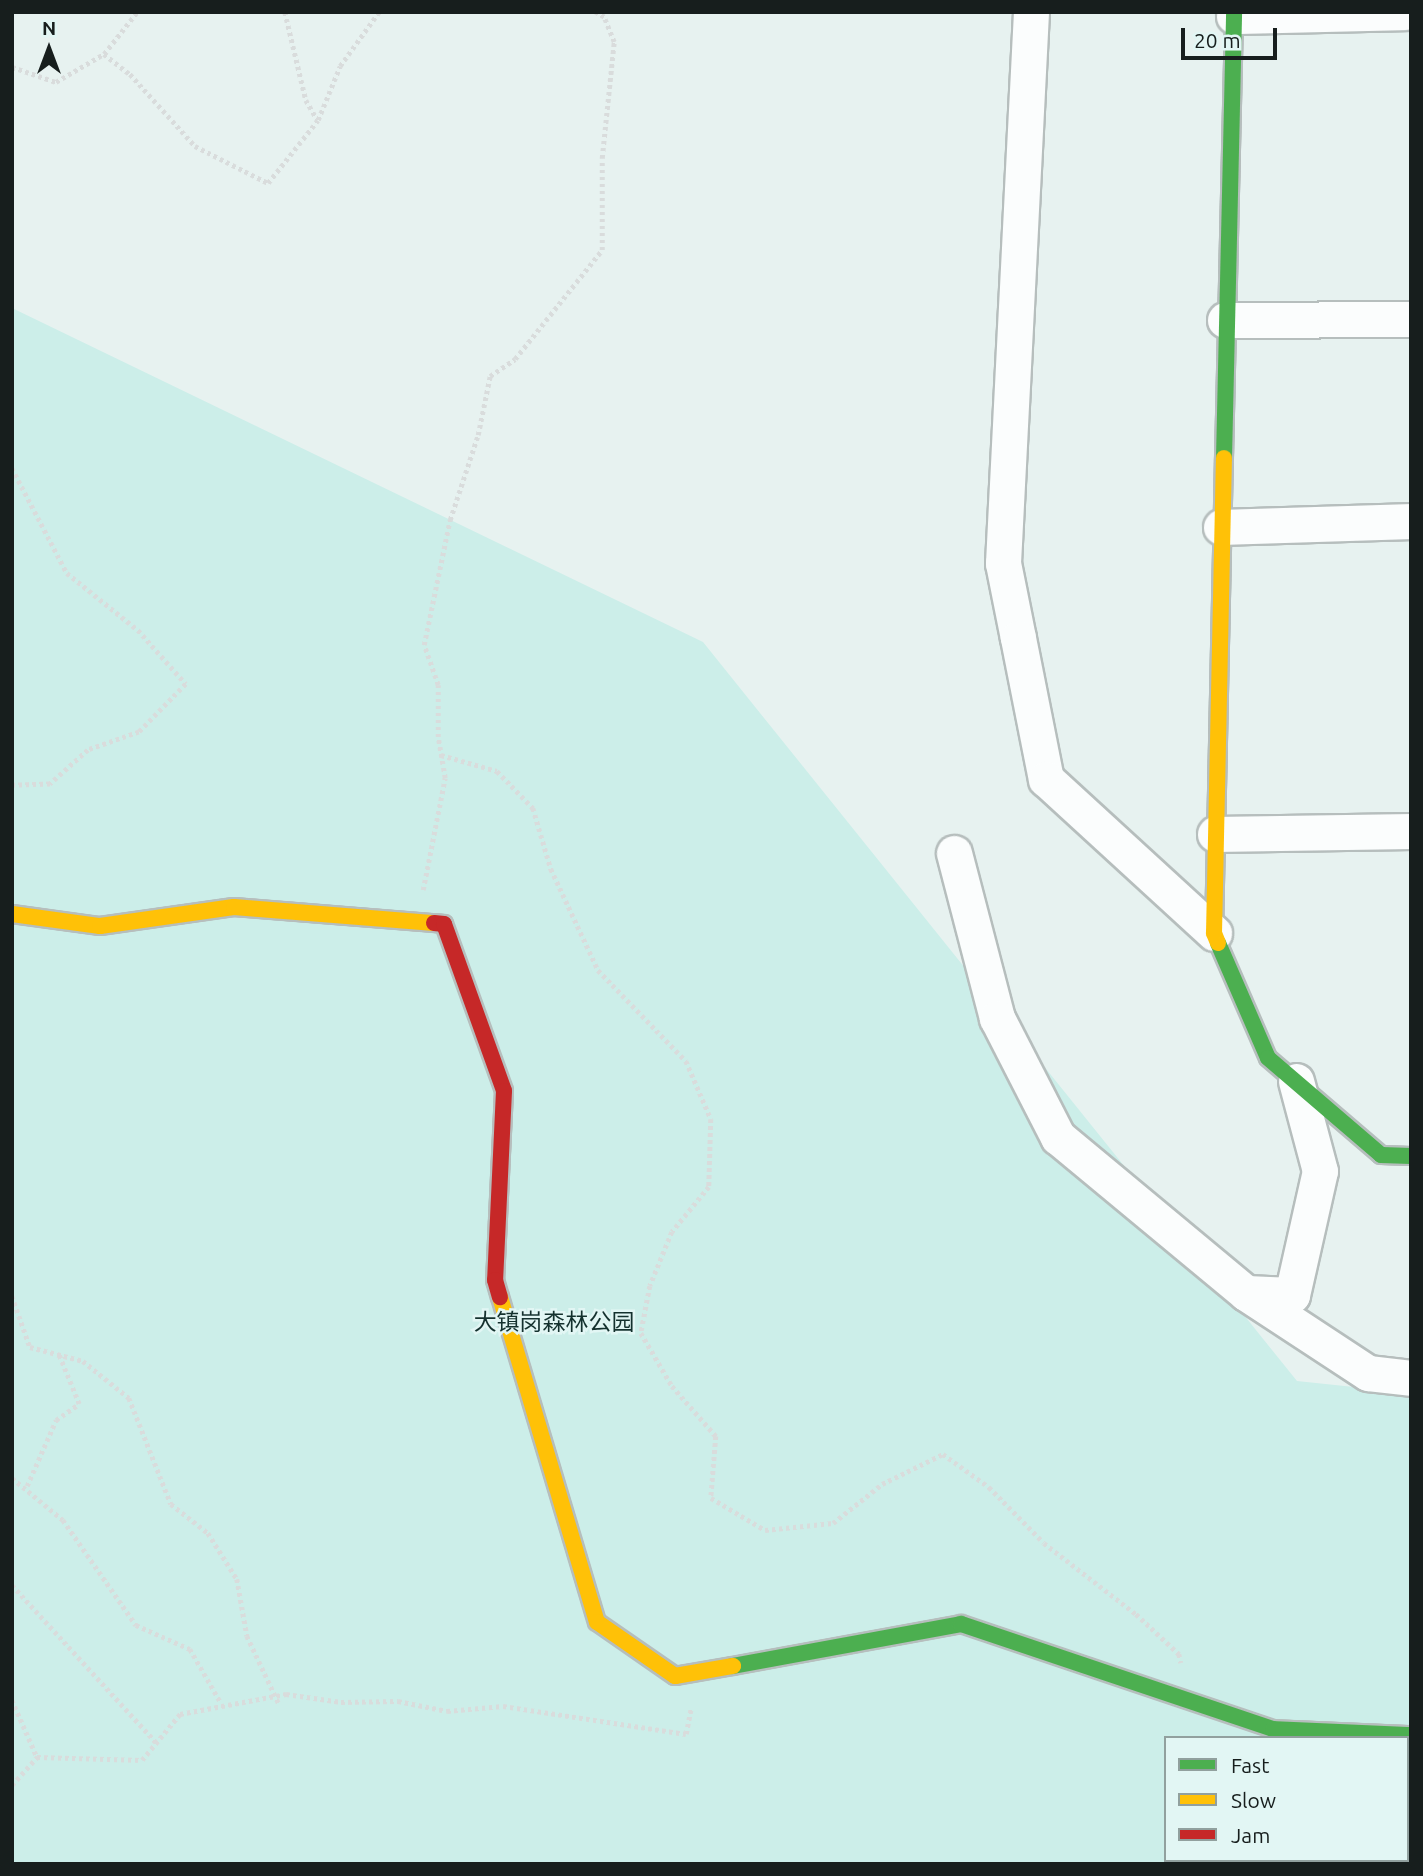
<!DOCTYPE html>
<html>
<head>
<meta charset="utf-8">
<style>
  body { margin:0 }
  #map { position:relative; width:1423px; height:1876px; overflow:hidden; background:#e7f2f0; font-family:Ubuntu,"Noto Sans SC",sans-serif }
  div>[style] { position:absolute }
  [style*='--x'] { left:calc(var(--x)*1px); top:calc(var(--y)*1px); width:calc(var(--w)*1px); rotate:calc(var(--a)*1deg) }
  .green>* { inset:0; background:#cceee9 }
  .path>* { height:4.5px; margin-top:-2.25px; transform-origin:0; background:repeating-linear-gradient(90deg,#d9dcdc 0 3.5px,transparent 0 7px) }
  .roads { filter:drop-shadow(2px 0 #b6bebd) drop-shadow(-2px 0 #b6bebd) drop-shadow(0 2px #b6bebd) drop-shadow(0 -2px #b6bebd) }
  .street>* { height:35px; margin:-17.5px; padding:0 17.5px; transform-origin:17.5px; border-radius:17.5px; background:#fbfdfd }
  .fast>* { height:16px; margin:-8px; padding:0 8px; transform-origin:8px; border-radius:8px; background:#4caf50 }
  .slow>* { height:16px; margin:-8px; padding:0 8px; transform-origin:8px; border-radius:8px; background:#ffc107 }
  .jam>* { height:16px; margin:-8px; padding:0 8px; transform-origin:8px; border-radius:8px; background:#c62828 }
  span { translate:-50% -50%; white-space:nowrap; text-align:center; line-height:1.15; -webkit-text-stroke:5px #e2f6f4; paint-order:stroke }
  .park-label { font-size:23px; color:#14312e }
  .frame { position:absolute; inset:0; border:14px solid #171e1d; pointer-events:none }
  .legend { position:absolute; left:1164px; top:1736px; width:245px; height:126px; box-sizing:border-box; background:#e2f6f4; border:2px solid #91a09e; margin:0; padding:9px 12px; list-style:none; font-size:21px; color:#171e1d }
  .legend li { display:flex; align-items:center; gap:14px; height:35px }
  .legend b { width:35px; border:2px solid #91a09e }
  .north { position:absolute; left:14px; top:14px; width:70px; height:70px; -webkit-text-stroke:5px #e2f6f4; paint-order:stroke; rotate:0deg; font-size:19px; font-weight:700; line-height:28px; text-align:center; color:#171e1d }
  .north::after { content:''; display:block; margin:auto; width:24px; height:32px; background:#171e1d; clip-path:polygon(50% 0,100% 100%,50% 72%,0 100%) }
  .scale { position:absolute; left:1181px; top:28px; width:96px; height:32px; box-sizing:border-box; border:4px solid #171e1d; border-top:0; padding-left:9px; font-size:21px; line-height:24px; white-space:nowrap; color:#171e1d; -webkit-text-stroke:5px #e2f6f4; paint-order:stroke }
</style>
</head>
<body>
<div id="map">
  <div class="green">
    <i style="clip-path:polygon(evenodd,12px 308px,703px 642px,1297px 1381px,1411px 1393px,1411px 1864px,12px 1864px,12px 308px,1166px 1738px,1407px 1738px,1407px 1860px,1166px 1860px,1166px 1738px)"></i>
  </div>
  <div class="path">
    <i style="--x:285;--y:12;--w:90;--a:76.6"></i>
    <i style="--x:306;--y:100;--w:22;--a:60"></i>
    <i style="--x:104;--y:54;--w:33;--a:38"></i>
    <i style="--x:130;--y:74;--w:97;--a:47.9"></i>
    <i style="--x:195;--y:146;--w:82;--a:26.9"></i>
    <i style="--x:268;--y:183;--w:80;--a:-51.6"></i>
    <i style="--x:318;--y:120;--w:58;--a:-67.8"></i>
    <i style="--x:340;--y:66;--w:67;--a:-54.2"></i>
    <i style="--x:12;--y:67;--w:46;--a:18.8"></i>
    <i style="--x:56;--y:82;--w:56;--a:-30.3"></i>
    <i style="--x:104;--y:54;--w:53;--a:-51.8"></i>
    <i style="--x:12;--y:468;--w:119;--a:62.4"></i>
    <i style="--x:67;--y:573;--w:91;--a:38.8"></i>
    <i style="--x:138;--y:630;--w:72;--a:48.4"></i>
    <i style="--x:186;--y:684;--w:67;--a:134.4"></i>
    <i style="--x:139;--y:732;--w:54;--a:160.6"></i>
    <i style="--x:88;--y:750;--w:51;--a:138.2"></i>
    <i style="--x:50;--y:784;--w:38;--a:178"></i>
    <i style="--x:441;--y:755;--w:58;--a:15.9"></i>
    <i style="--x:497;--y:771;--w:52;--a:45.8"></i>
    <i style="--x:533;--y:808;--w:64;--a:73.6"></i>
    <i style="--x:551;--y:869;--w:111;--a:65"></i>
    <i style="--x:598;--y:970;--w:127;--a:46"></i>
    <i style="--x:686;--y:1061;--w:63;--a:66.7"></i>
    <i style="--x:711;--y:1119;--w:68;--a:91.7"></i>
    <i style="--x:709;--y:1187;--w:58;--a:129.4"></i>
    <i style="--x:672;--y:1232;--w:58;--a:112.2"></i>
    <i style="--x:650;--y:1286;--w:48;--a:100.8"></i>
    <i style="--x:641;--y:1333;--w:61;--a:59.7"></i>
    <i style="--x:672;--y:1386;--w:67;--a:48.7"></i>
    <i style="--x:716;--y:1436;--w:62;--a:94.6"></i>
    <i style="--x:711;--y:1498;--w:63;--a:30.7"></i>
    <i style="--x:765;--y:1530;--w:68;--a:-5.9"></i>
    <i style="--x:833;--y:1523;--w:63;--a:-38.5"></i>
    <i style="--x:882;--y:1484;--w:68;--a:-26.2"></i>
    <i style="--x:943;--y:1454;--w:57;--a:35.7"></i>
    <i style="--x:989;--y:1487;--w:78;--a:45.5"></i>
    <i style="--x:1044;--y:1543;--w:116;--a:37.7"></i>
    <i style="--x:1136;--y:1614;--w:59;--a:42.9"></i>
    <i style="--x:1179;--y:1654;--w:9;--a:77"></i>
    <i style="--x:423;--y:890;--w:114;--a:-78.9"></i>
    <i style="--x:445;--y:778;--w:42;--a:-99.7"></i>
    <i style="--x:438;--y:737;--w:52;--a:-90"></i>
    <i style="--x:438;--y:685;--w:42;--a:-109.3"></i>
    <i style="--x:424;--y:645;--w:128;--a:-78.3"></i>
    <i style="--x:450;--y:520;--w:89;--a:-71.8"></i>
    <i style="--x:478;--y:435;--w:60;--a:-78.5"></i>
    <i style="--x:490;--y:376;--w:30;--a:-34"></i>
    <i style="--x:515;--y:359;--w:139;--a:-51.4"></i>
    <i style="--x:602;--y:250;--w:92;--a:-90"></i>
    <i style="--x:602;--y:158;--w:117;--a:-84.1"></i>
    <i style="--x:614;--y:42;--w:27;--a:-112"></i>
    <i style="--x:604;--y:17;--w:10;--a:-151"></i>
    <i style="--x:12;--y:1296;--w:54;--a:70.6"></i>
    <i style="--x:30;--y:1347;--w:55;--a:14.8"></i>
    <i style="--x:83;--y:1361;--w:59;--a:38.8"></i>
    <i style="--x:129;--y:1398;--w:114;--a:68.4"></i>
    <i style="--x:171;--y:1504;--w:47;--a:38.1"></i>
    <i style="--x:208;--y:1533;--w:54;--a:57.8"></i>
    <i style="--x:237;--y:1579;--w:58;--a:80"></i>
    <i style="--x:247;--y:1636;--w:75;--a:64.8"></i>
    <i style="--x:12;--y:1478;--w:66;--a:39.5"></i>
    <i style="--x:63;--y:1520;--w:128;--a:55.2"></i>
    <i style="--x:136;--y:1625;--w:59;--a:24"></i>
    <i style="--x:190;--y:1649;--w:62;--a:60.1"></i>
    <i style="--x:27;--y:1486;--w:72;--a:-66.3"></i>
    <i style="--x:56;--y:1420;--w:28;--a:-35"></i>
    <i style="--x:79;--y:1404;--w:53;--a:-112.2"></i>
    <i style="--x:12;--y:1585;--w:214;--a:47.5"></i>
    <i style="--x:12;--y:1700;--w:62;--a:66.3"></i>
    <i style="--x:12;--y:1785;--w:38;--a:-48"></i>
    <i style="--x:37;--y:1757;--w:105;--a:1.6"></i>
    <i style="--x:142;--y:1760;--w:60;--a:-50.4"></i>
    <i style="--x:180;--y:1714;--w:108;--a:-10.7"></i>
    <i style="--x:286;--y:1694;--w:56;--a:8.3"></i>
    <i style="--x:341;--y:1702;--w:57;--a:-1"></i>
    <i style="--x:398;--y:1701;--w:50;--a:11.5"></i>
    <i style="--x:447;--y:1711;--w:56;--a:-5.1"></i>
    <i style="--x:503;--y:1706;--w:185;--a:8.7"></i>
    <i style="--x:686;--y:1734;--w:26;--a:-79"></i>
  </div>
  <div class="roads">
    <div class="street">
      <i style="--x:1031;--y:12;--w:552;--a:92.91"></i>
      <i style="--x:1003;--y:563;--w:76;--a:78.7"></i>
      <i style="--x:1018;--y:638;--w:144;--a:78.8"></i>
      <i style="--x:1046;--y:779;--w:228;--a:42.5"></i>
      <i style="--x:1234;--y:16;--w:170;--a:-1.3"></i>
      <i style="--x:1225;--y:320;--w:186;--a:-0.3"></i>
      <i style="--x:1221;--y:527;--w:190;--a:-1.8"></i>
      <i style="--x:1215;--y:834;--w:196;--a:-0.9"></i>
      <i style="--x:954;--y:853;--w:171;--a:75.4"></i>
      <i style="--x:997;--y:1018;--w:134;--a:62.9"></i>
      <i style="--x:1058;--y:1137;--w:244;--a:39.7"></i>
      <i style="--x:1246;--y:1293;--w:46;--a:2.5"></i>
      <i style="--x:1292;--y:1295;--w:127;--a:-77.3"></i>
      <i style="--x:1320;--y:1171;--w:93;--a:-104.9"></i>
      <i style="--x:1246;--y:1293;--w:146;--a:33.3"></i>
      <i style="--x:1368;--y:1373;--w:43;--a:6.6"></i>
    </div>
    <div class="fast">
      <i style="--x:1224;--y:458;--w:446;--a:-88.7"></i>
      <i style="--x:1218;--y:943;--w:125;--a:66.5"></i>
      <i style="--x:1268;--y:1058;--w:149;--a:40.6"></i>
      <i style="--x:1381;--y:1155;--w:30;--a:2"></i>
      <i style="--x:733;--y:1666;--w:232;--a:-10.4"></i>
      <i style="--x:961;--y:1624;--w:329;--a:18.6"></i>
      <i style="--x:1273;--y:1729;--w:138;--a:2.5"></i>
    </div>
    <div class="slow">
      <i style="--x:12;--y:914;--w:89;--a:7.8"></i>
      <i style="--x:100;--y:926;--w:135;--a:-8.1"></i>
      <i style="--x:234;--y:907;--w:201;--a:4.6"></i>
      <i style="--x:1218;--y:943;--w:11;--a:-112"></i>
      <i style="--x:1214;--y:933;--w:475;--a:-88.8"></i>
      <i style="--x:500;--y:1297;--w:339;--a:73.4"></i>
      <i style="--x:597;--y:1622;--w:95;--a:34.7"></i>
      <i style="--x:675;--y:1676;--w:59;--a:-9.8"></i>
    </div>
    <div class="jam">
      <i style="--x:434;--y:923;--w:10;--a:6"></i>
      <i style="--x:444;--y:924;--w:177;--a:70.2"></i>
      <i style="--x:504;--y:1091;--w:189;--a:92.7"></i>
      <i style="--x:495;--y:1280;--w:18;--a:74"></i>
    </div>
  </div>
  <div class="park-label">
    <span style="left:554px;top:1322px">大镇岗森林公园</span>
  </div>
  <div class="frame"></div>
  <ul class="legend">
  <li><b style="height:9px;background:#4caf50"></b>Fast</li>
  <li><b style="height:9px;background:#ffc107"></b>Slow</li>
  <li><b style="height:9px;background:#c62828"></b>Jam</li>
  </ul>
  <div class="north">N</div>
  <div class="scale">20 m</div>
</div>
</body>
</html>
